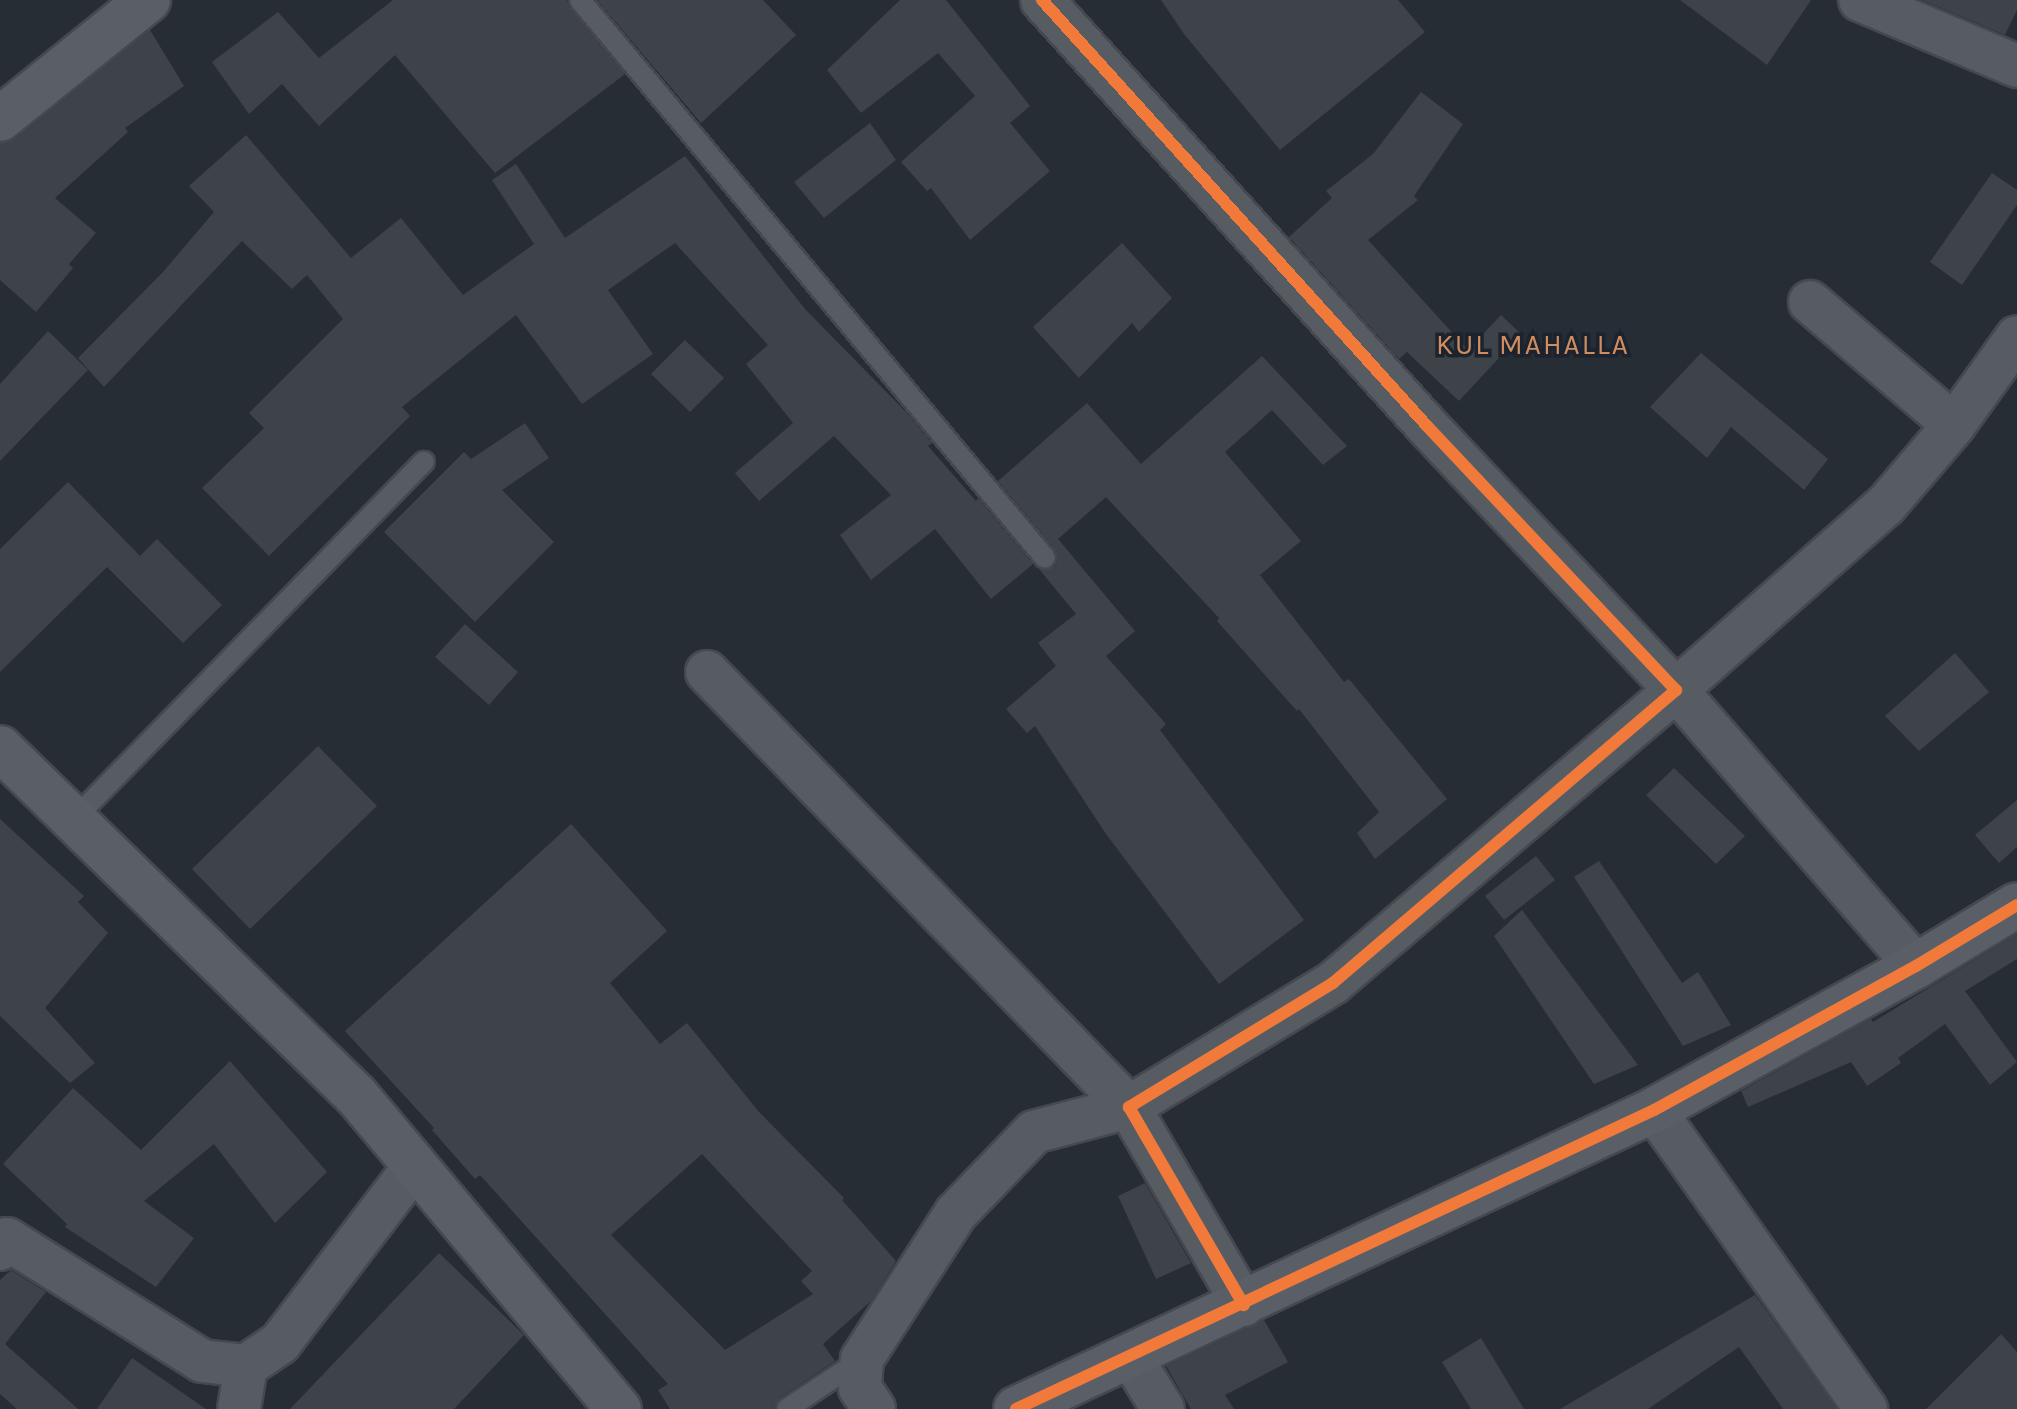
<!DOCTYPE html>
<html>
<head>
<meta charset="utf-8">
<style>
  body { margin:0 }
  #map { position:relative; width:2017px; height:1409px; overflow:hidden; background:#272d34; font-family:Karla,sans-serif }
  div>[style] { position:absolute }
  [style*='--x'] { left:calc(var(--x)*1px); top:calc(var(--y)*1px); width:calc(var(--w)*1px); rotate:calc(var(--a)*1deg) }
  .building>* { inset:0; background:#3e4349 }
  .roads { filter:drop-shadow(2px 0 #45494f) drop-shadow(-2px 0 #45494f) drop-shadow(0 2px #45494f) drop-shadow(0 -2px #45494f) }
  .lane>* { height:20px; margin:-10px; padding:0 10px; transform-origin:10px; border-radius:10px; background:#575b62 }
  .street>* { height:42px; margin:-21px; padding:0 21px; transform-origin:21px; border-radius:21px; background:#575b62 }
  .secondary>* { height:44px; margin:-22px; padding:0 22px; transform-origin:22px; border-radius:22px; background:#5a5f67 }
  .cycleway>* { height:12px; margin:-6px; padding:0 6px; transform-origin:6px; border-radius:6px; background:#f17a3a }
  span { translate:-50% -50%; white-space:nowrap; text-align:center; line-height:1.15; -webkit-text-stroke:7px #1b232e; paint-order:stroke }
  .neighbourhood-label { font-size:28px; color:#d18d5f; letter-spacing:2px }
</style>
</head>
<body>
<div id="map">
  <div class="building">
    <i style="clip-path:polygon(393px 0,567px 0,570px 8px,625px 74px,495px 173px,395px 55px,319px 126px,282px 84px,249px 114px,212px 62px,278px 12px,319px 58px)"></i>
    <i style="clip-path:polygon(597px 0,763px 0,796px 35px,701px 123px)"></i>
    <i style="clip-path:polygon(900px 0,946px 0,1030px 106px,1010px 123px,1050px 171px,970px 240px,931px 188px,927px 191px,901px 162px,975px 96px,938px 53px,861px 113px,827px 70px)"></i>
    <i style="clip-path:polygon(1161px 0,1398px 0,1425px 32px,1280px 150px,1184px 34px)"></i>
    <i style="clip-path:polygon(1680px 0,1811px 0,1767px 65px)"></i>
    <i style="clip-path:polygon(1922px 0,2017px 0,2017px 10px,2005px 35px)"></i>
    <i style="clip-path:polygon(150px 30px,184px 86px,125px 128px,128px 132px,55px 198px,96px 233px,69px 264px,73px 268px,36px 312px,0 280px,0 143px,16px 138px)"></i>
    <i style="clip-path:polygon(1421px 92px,1463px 124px,1414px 196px,1418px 200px,1368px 240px,1468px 350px,1501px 315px,1521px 334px,1459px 401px,1407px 352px,1399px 359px,1289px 237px,1332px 198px,1326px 191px,1373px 154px)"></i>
    <i style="clip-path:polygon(870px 123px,896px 160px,824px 218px,794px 182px)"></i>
    <i style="clip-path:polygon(246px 135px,351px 258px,401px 218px,463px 295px,534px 244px,492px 180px,516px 164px,565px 238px,685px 156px,805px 309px,908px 414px,932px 443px,928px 446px,976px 501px,978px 498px,1033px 564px,991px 599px,935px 529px,871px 580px,840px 535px,891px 495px,834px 436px,759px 501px,735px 473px,793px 423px,746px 364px,768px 345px,675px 243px,608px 290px,653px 354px,582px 404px,516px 315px,402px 407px,410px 416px,269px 556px,202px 488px,264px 428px,249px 413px,343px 319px,307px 275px,292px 289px,242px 241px,104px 387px,78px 358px,163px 272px,214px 212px,189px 186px)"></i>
    <i style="clip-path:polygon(1992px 173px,2017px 190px,2017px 205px,1962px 285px,1930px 262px)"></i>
    <i style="clip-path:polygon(1122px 243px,1172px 298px,1139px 332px,1132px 323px,1079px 378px,1033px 327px)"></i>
    <i style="clip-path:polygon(48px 331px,88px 370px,0 461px,0 384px)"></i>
    <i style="clip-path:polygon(685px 340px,724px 378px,690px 412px,651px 374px)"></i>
    <i style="clip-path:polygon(1701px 353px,1828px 459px,1804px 490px,1731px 427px,1707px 458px,1650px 407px)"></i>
    <i style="clip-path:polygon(1262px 356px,1347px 446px,1323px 465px,1272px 410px,1225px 452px,1301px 541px,1260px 575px,1344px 682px,1349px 679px,1447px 799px,1375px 859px,1357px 833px,1379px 812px,1299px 709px,1297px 711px,1217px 621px,1219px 618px,1106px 497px,1058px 539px,1135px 631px,1106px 656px,1166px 724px,1160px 730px,1304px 920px,1219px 984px,1106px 834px,1035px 726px,1027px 733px,1006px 709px,1056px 666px,1038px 643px,1076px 614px,1039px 569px,1054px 567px,1057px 562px,1055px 550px,998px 481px,1087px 403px,1141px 464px)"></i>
    <i style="clip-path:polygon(525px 423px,549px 458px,502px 490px,554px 542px,475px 622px,384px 532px,464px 452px,471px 459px)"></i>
    <i style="clip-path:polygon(68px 482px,140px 556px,157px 539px,222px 605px,183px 643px,107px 567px,0 672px,0 549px)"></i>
    <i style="clip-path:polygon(465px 624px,518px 672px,489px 705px,435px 657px)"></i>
    <i style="clip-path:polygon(1955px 653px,1989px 692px,1919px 751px,1885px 716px)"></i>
    <i style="clip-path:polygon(318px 746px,377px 806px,250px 929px,192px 869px)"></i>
    <i style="clip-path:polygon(1674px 768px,1745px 836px,1716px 864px,1646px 795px)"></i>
    <i style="clip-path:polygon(2017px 800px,2017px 847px,1999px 863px,1975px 835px)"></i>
    <i style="clip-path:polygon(0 819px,84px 896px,78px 902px,108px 933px,45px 1008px,95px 1063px,70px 1083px,0 1016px)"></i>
    <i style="clip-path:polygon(evenodd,571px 824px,667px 931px,610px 983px,660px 1044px,687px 1023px,759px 1112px,844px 1198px,842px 1200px,896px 1261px,871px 1301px,823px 1344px,835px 1361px,780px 1398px,774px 1409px,670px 1409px,658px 1390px,668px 1384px,480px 1175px,475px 1179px,432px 1130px,434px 1128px,345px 1031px,571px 824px,702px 1154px,812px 1271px,801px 1281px,813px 1294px,725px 1350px,611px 1235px,702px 1154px)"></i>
    <i style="clip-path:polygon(1536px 856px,1555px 880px,1504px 920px,1485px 896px)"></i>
    <i style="clip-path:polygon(1599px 861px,1682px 983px,1698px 972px,1731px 1025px,1683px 1046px,1574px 877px)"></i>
    <i style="clip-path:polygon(1522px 910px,1638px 1065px,1594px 1084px,1494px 936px)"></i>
    <i style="clip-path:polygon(2017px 934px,2017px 959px,1965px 991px,2017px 1062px,1990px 1085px,1945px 1024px,1898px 1058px,1901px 1063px,1867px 1086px,1851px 1062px,1748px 1107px,1741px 1091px,1871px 1019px,1873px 1022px)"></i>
    <i style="clip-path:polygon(230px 1061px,327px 1172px,275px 1223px,214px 1144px,144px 1201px,194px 1238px,156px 1287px,65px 1227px,67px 1224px,3px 1164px,73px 1088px,141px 1150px)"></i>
    <i style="clip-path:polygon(1145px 1183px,1191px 1263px,1156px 1279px,1118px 1196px)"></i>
    <i style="clip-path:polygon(439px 1253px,524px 1335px,454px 1409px,290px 1409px)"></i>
    <i style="clip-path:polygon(11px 1270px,46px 1292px,5px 1344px,78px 1409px,17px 1409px,0 1394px,0 1280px)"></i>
    <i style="clip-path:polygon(1755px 1295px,1837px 1409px,1783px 1409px,1739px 1347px,1648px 1409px,1560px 1409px)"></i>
    <i style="clip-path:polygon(1264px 1320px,1288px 1362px,1225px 1395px,1234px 1409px,1191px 1409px,1166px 1366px)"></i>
    <i style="clip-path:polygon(2001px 1334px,2017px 1352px,2017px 1409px,1926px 1409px)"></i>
    <i style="clip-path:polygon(1481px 1338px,1524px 1409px,1471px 1409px,1442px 1362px)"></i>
    <i style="clip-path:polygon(132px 1358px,206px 1409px,97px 1409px)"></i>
  </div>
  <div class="roads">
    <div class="lane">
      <i style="--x:580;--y:0;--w:726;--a:50.19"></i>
      <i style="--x:74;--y:819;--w:500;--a:-45.6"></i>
      <i style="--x:787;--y:1409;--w:90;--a:-33.7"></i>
    </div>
    <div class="street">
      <i style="--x:1042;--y:0;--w:574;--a:47.89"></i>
      <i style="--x:1427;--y:426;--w:363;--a:46.7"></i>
      <i style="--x:1676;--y:690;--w:451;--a:139.5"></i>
      <i style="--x:1333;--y:983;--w:239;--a:148.7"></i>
      <i style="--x:1129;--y:1107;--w:229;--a:59.9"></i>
      <i style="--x:1860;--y:0;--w:170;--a:22.8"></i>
      <i style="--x:1810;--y:302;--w:189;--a:40.5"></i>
      <i style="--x:707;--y:672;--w:606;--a:45.87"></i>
      <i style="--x:1129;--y:1107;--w:98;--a:165.3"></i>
      <i style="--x:1034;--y:1132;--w:112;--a:133.9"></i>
      <i style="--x:956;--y:1213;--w:174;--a:122.8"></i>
      <i style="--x:862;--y:1359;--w:29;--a:94"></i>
      <i style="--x:860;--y:1388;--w:25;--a:56"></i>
      <i style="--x:1916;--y:966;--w:366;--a:-131"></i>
      <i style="--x:1676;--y:690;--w:280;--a:-41.4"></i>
      <i style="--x:1886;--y:505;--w:105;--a:-49.6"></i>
      <i style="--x:1954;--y:425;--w:108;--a:-54.4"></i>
      <i style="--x:1654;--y:1110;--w:367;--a:54.7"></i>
      <i style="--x:0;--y:1249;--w:12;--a:-55"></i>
      <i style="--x:7;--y:1239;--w:230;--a:32"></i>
      <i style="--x:202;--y:1361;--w:44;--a:6.5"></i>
      <i style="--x:246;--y:1366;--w:41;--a:-34.1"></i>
      <i style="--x:280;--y:1343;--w:223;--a:-52.7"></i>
      <i style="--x:1131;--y:1357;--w:61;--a:58.4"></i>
      <i style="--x:239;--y:1409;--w:44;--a:-80.8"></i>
    </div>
    <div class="secondary">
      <i style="--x:0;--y:119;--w:190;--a:-38.8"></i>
      <i style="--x:0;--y:748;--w:497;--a:44.3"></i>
      <i style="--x:356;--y:1095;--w:410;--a:50.1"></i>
      <i style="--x:1016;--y:1409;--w:705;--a:-25.11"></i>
      <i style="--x:1654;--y:1110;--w:299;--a:-28.8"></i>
      <i style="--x:1916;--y:966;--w:118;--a:-31.1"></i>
    </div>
  </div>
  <div class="cycleway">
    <i style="--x:1042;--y:0;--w:574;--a:47.89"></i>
    <i style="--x:1427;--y:426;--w:363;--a:46.7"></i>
    <i style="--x:1676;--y:690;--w:451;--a:139.5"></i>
    <i style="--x:1333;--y:983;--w:239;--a:148.7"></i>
    <i style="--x:1129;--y:1107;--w:229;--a:59.9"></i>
    <i style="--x:1016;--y:1409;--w:705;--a:-25.11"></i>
    <i style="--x:1654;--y:1110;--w:299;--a:-28.8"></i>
    <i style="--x:1916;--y:966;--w:118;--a:-31.1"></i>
  </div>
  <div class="neighbourhood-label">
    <span style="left:1533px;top:345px">KUL MAHALLA</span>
  </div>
</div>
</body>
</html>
